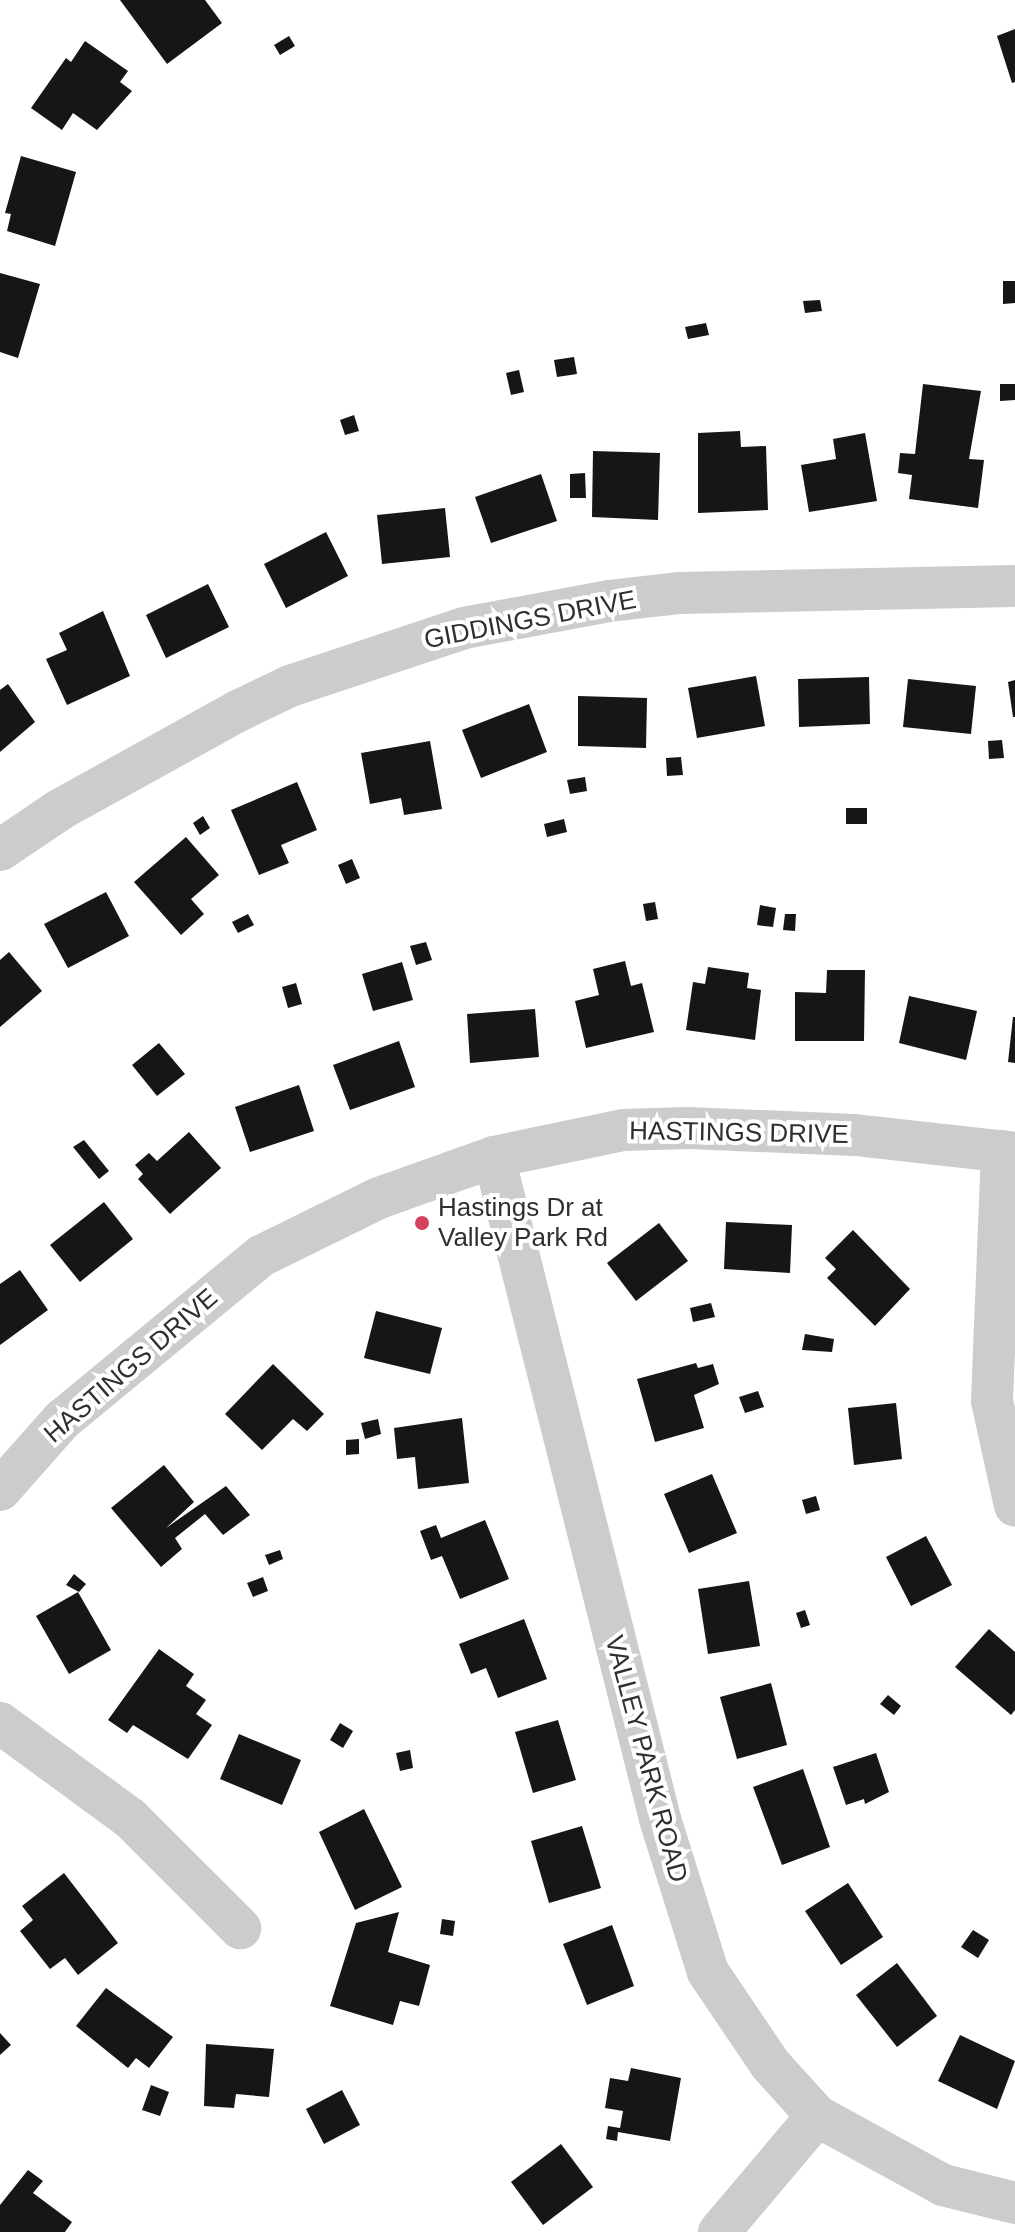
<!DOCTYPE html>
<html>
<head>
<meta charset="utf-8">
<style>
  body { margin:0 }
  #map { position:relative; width:1015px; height:2232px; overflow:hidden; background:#fff; font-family:Arial,sans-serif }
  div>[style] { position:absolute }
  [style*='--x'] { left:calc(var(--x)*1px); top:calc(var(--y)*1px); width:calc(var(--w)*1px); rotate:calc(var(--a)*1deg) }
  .building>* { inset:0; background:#161616 }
  .minor>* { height:42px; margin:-21px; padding:0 21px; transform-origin:21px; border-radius:21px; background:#ccc }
  .dots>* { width:22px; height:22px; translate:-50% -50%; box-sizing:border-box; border:4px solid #fff; border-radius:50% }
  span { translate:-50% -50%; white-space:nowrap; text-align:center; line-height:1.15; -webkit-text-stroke:8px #fff; paint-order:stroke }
  .street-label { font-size:26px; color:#2f2f2f }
  .poi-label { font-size:26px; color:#2f2f2f }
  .left { translate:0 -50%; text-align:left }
</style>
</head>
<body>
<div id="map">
  <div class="building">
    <i style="clip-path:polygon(120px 0,205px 0,222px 23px,167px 64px)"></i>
    <i style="clip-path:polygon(1015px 29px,1015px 82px,1012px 83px,997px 36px)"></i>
    <i style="clip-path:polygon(289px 36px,295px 46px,280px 55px,274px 45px)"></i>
    <i style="clip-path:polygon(85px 41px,128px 71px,120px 82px,132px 91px,97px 130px,73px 113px,62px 130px,31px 108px,66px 58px,71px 62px)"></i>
    <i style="clip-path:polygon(21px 156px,76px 172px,55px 246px,7px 231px,11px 214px,5px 213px)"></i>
    <i style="clip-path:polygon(0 273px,40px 284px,18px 358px,0 352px)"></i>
    <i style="clip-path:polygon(1003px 281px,1015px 281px,1015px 303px,1003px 304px)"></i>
    <i style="clip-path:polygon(820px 300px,822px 311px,805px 313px,803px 301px)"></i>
    <i style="clip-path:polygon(706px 323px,709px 335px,688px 339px,685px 327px)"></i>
    <i style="clip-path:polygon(574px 357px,577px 374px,557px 377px,554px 360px)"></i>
    <i style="clip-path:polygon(519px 370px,524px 392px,511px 395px,506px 373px)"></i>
    <i style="clip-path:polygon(923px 384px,981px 391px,969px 459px,984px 460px,978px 508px,909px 499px,912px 475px,898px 473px,900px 453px,915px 454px)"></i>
    <i style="clip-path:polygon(1000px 384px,1015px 384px,1015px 400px,1000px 401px)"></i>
    <i style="clip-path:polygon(354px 415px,359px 431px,345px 435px,340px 420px)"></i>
    <i style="clip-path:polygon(740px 431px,741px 447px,766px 446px,768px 510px,698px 513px,698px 433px)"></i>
    <i style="clip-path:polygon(865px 433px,877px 501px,809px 512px,801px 465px,836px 459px,833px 439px)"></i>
    <i style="clip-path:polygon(593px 451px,660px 453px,658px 520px,592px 517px)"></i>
    <i style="clip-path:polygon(585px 473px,586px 498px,570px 498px,570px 474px)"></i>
    <i style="clip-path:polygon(541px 474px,557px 521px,491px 543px,475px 497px)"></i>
    <i style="clip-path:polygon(445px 508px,450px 557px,382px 564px,377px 515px)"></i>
    <i style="clip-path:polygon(326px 532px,348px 576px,286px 608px,264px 564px)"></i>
    <i style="clip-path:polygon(208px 584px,229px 627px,166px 658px,146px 615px)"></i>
    <i style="clip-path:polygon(103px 611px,130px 676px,67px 705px,46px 659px,67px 650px,59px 633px)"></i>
    <i style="clip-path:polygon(756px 676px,765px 726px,697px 738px,688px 688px)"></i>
    <i style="clip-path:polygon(869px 677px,870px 724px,799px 727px,798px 679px)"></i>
    <i style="clip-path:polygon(908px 679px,976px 686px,971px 734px,903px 727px)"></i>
    <i style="clip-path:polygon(1015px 680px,1015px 717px,1013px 717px,1008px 682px)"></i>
    <i style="clip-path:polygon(8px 684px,35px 722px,0 752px,0 690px)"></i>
    <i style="clip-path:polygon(578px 696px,647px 698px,646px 748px,578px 746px)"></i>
    <i style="clip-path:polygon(529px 704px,547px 752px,481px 778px,462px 730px)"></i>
    <i style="clip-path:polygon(1002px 740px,1004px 758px,989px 759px,988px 741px)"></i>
    <i style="clip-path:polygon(430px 741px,442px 809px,404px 815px,401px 798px,370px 804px,361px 753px)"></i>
    <i style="clip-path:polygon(681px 757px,683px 775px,667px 776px,666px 758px)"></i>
    <i style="clip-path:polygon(585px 777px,587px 791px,570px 794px,567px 780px)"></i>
    <i style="clip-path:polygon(297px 782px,317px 830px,281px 845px,289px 863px,259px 875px,231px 810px)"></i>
    <i style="clip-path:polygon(846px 808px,867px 808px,867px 824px,846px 824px)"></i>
    <i style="clip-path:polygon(203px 816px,210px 828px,200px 835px,193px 823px)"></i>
    <i style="clip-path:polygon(564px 819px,567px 832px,547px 837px,544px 824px)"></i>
    <i style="clip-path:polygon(186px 837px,219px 875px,191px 899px,204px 914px,181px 935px,134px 882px)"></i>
    <i style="clip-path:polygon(352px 859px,360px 878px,346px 884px,338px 865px)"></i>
    <i style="clip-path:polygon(106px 892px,129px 936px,68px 968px,44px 924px)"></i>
    <i style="clip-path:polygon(655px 902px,658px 919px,646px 921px,643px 904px)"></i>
    <i style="clip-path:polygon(760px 905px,776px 908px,773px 927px,757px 925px)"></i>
    <i style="clip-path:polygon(248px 914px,254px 925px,238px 933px,232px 922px)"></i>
    <i style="clip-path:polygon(785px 914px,796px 914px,795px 931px,783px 930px)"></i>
    <i style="clip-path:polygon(426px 942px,432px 960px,416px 965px,410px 946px)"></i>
    <i style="clip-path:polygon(9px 952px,42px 991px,0 1027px,0 960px)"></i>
    <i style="clip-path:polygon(625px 961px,631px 986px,642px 983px,654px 1032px,586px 1048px,575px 1001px,599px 995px,593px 969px)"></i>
    <i style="clip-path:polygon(402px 962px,413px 1000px,373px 1011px,362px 974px)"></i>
    <i style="clip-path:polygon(708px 967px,749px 973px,747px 988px,761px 990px,755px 1040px,686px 1030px,693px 982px,705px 984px)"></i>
    <i style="clip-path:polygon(827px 970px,865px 970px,864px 1041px,795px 1041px,795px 992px,826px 993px)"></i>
    <i style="clip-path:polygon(296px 983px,302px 1004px,288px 1008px,282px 987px)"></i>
    <i style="clip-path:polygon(909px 996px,977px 1011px,966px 1060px,899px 1043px)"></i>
    <i style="clip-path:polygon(535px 1009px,539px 1057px,470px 1063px,467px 1014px)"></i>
    <i style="clip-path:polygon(1013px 1017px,1015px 1017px,1015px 1063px,1008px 1062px)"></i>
    <i style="clip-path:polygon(399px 1041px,415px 1087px,350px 1110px,333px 1065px)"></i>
    <i style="clip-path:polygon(159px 1043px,185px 1074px,157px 1096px,132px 1065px)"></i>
    <i style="clip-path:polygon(299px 1085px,314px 1131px,250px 1152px,235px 1107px)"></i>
    <i style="clip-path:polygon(189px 1132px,221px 1168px,170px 1214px,138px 1179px,143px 1174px,135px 1165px,149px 1153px,157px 1161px)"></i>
    <i style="clip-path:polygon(84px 1140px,109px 1171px,99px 1179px,73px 1147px)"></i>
    <i style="clip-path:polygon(104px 1202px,133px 1239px,80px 1282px,50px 1245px)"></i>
    <i style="clip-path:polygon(726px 1222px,792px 1225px,790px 1273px,724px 1269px)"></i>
    <i style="clip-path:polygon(659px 1223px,688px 1261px,636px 1301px,607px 1263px)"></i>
    <i style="clip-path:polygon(853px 1230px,910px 1289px,875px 1326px,827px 1278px,836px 1269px,825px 1258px)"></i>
    <i style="clip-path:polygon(20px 1270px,48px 1310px,0 1345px,0 1284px)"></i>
    <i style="clip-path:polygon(711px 1303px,715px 1317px,693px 1322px,690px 1308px)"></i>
    <i style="clip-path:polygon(376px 1311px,442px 1328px,430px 1374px,364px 1358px)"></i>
    <i style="clip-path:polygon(805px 1334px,834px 1339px,832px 1352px,802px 1350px)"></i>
    <i style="clip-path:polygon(696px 1363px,698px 1368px,713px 1364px,719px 1384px,694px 1395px,704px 1428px,655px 1442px,637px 1379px)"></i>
    <i style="clip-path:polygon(273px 1364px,324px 1414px,307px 1431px,293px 1419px,262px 1450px,225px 1414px)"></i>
    <i style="clip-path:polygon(758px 1391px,764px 1407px,745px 1413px,739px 1397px)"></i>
    <i style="clip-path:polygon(896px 1403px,902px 1459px,854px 1465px,848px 1408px)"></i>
    <i style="clip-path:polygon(462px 1418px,469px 1483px,418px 1489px,415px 1457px,397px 1459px,394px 1428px)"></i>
    <i style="clip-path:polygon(378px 1419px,381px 1434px,365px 1439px,361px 1423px)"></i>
    <i style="clip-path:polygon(359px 1439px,359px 1454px,346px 1455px,346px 1440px)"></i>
    <i style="clip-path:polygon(164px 1465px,194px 1502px,166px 1528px,226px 1486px,250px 1515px,223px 1535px,205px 1514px,175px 1538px,182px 1549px,161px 1567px,111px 1508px)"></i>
    <i style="clip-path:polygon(712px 1474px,737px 1533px,689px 1553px,664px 1494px)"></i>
    <i style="clip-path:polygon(816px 1496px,820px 1510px,806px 1514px,802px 1500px)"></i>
    <i style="clip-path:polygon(485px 1520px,509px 1579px,460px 1599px,442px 1556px,431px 1560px,420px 1531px,436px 1525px,441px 1538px)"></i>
    <i style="clip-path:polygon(926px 1536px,952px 1585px,911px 1606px,886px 1557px)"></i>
    <i style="clip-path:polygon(280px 1550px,283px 1559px,269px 1565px,265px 1555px)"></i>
    <i style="clip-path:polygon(74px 1574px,86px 1584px,79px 1592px,66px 1585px)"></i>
    <i style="clip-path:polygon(263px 1577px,268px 1591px,253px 1597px,247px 1583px)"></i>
    <i style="clip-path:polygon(749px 1581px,760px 1646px,708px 1654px,698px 1589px)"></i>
    <i style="clip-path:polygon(78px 1592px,111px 1650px,69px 1674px,36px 1616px)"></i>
    <i style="clip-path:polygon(805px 1610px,810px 1625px,801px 1628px,796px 1613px)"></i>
    <i style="clip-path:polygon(524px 1619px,547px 1679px,498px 1698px,486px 1668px,471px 1674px,459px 1644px)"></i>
    <i style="clip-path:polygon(989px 1629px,1015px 1652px,1015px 1710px,1011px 1715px,955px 1667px)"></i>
    <i style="clip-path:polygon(159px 1649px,194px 1674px,186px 1686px,206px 1700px,196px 1714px,212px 1725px,188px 1759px,133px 1725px,127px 1733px,108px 1720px)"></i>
    <i style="clip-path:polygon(771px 1683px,787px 1745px,737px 1759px,720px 1697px)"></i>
    <i style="clip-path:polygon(888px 1695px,901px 1706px,894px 1715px,880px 1704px)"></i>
    <i style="clip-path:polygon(558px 1720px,576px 1780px,533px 1793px,515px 1732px)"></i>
    <i style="clip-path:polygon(340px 1723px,353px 1731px,343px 1748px,330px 1740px)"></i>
    <i style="clip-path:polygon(239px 1734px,301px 1760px,282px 1805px,220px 1779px)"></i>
    <i style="clip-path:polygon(410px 1750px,413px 1768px,400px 1771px,396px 1753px)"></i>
    <i style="clip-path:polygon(876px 1753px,889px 1792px,865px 1804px,864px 1799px,846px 1805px,833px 1767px)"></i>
    <i style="clip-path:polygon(803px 1769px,830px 1847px,782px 1865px,753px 1787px)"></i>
    <i style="clip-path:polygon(364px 1809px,402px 1887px,355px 1910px,319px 1832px)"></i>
    <i style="clip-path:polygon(582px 1826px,601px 1888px,549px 1903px,531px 1841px)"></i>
    <i style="clip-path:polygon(64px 1873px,118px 1943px,78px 1975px,65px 1958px,50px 1969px,20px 1931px,33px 1920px,22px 1906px)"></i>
    <i style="clip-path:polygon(848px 1883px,883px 1937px,841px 1965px,805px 1911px)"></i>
    <i style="clip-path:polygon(399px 1912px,388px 1952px,430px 1965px,419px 2006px,400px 2001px,393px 2025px,330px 2006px,356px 1923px)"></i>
    <i style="clip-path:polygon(442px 1919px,455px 1921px,453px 1936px,440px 1934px)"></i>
    <i style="clip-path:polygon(612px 1925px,634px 1986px,587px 2005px,563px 1944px)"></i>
    <i style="clip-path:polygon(973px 1930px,989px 1940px,978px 1958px,961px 1947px)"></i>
    <i style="clip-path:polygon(897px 1963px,937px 2016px,897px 2047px,856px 1995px)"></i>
    <i style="clip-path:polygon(106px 1988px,173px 2037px,149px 2068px,136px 2058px,128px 2068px,76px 2026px)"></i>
    <i style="clip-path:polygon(0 2033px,11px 2045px,0 2055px)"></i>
    <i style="clip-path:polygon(960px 2035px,1015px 2061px,997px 2109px,938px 2081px)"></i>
    <i style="clip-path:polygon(206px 2044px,274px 2049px,269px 2097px,236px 2094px,234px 2108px,204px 2106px)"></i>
    <i style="clip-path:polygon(631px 2068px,681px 2078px,670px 2141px,618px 2132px,617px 2141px,606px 2139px,608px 2126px,620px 2128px,623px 2111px,605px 2108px,610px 2078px,628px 2081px)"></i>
    <i style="clip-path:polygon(151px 2085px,169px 2092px,160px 2116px,142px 2110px)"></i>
    <i style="clip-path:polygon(342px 2090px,360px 2125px,324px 2144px,306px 2109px)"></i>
    <i style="clip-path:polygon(561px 2144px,593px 2187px,543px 2225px,511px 2182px)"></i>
    <i style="clip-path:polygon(28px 2170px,43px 2181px,33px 2193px,72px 2222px,65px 2232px,0 2232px,0 2205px)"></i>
  </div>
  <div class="minor">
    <i style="--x:0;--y:850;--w:73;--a:-33.9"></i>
    <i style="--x:61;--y:809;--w:202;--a:-29"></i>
    <i style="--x:238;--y:711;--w:58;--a:-25.7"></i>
    <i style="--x:290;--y:686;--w:183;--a:-18.4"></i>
    <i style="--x:464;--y:628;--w:147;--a:-10.5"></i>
    <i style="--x:609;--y:601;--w:70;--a:-6.5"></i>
    <i style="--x:679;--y:593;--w:336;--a:-1.2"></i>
    <i style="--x:1002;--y:1151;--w:250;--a:92.3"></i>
    <i style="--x:992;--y:1401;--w:107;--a:77.6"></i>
    <i style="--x:494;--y:1157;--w:682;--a:75.92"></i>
    <i style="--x:660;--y:1819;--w:160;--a:72.6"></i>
    <i style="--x:708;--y:1972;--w:111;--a:56"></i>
    <i style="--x:770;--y:2064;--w:70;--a:47.9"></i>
    <i style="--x:817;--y:2116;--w:144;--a:28.7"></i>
    <i style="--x:943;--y:2185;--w:74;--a:14"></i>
    <i style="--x:0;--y:1490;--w:94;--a:-48.5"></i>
    <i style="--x:62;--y:1420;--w:258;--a:-39.5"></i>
    <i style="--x:261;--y:1256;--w:131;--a:-26.2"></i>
    <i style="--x:379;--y:1198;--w:122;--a:-19.6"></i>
    <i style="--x:494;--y:1157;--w:132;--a:-11.8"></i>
    <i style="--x:623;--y:1130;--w:66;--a:-1.7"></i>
    <i style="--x:689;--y:1128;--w:166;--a:2.4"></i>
    <i style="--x:855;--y:1135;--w:161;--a:6.4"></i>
    <i style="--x:0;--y:1723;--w:161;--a:36.2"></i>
    <i style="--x:130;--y:1818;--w:156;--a:45"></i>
    <i style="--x:719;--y:2232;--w:152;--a:-49.8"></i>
  </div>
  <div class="dots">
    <i style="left:422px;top:1223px;background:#d6425c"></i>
  </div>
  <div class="street-label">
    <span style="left:530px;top:620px;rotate:-11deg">GIDDINGS DRIVE</span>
    <span style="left:739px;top:1133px;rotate:1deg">HASTINGS DRIVE</span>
    <span style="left:131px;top:1366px;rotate:-41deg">HASTINGS DRIVE</span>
    <span style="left:646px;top:1759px;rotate:75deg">VALLEY PARK ROAD</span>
  </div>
  <div class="poi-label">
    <span class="left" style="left:438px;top:1223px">Hastings Dr at<br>Valley Park Rd</span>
  </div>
</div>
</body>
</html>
